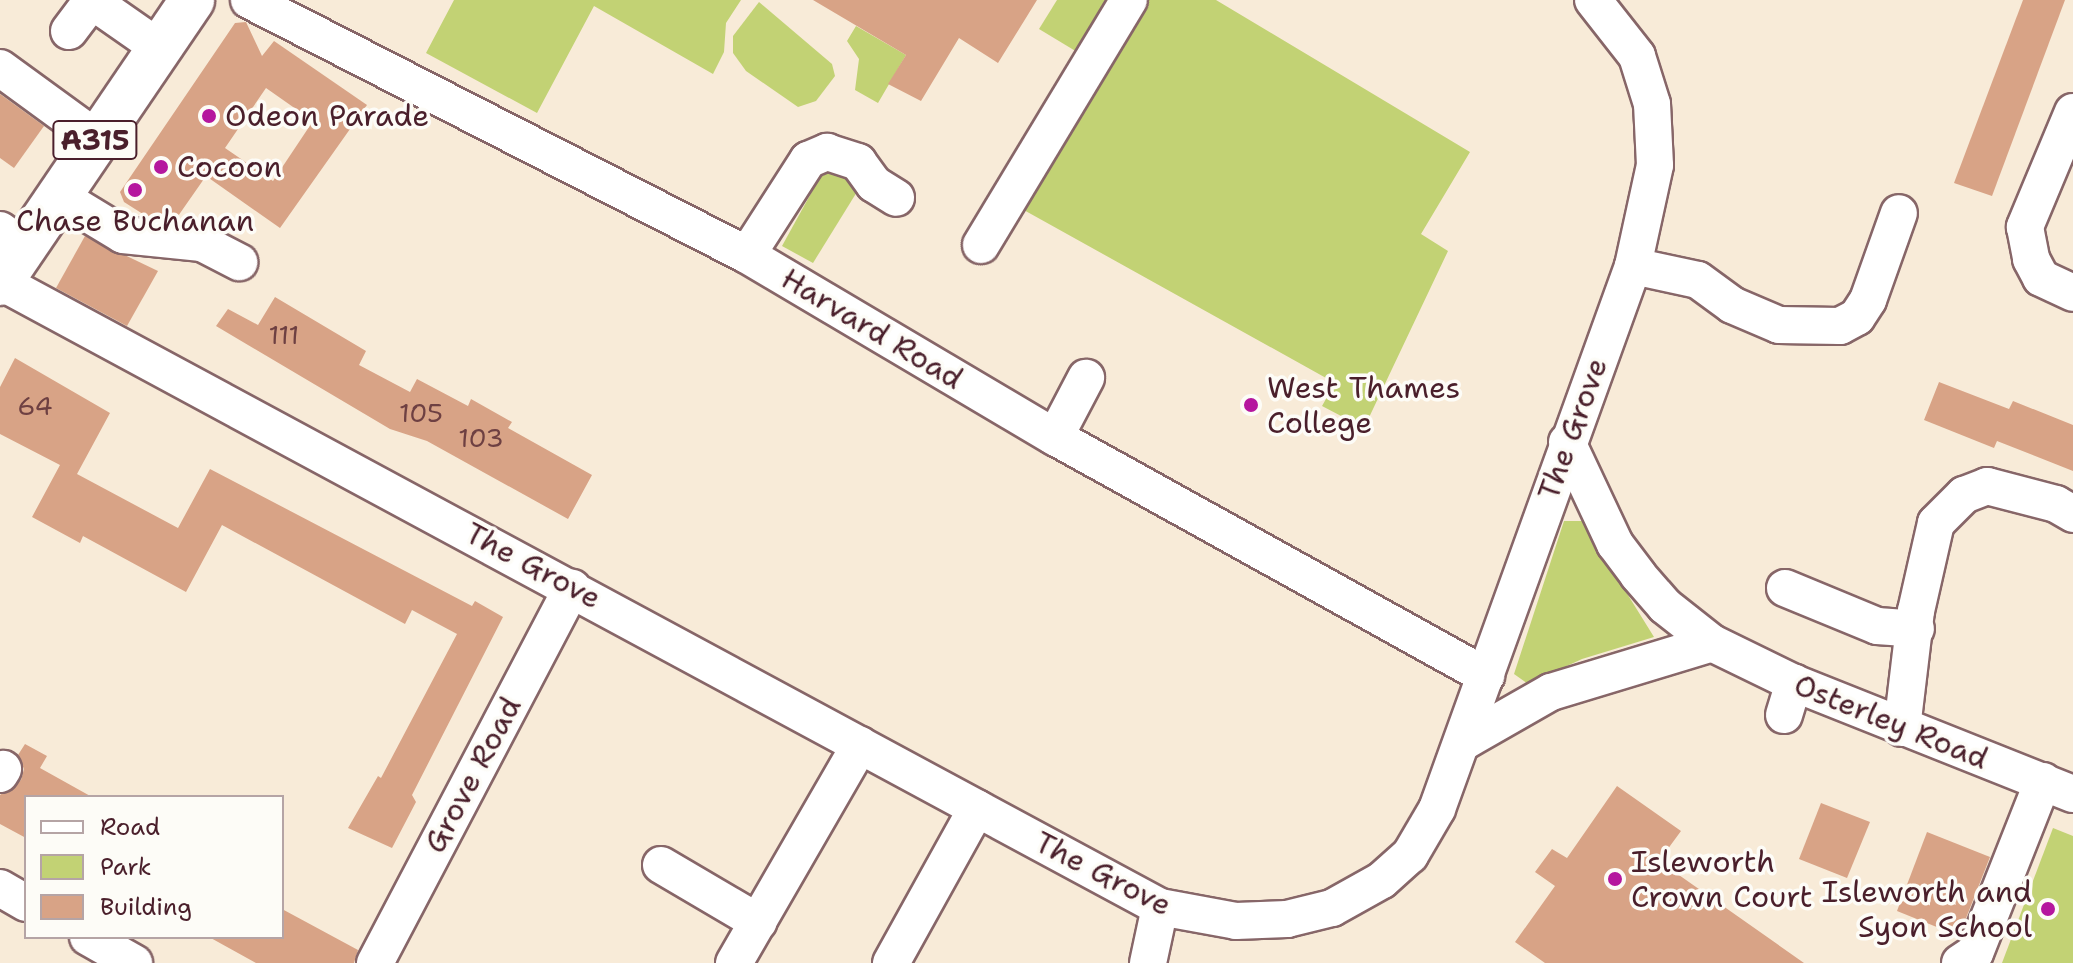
<!DOCTYPE html>
<html>
<head>
<meta charset="utf-8">
<style>
  body { margin:0 }
  #map { position:relative; width:2073px; height:963px; overflow:hidden; background:#f8ebd8; font-family:"Shantell Sans",sans-serif }
  div>[style] { position:absolute }
  [style*='--x'] { left:calc(var(--x)*1px); top:calc(var(--y)*1px); width:calc(var(--w)*1px); rotate:calc(var(--a)*1deg) }
  .green>* { inset:0; background:#c2d274 }
  .building>* { inset:0; background:#d8a386 }
  .roads { filter:drop-shadow(2px 0 #876668) drop-shadow(-2px 0 #876668) drop-shadow(0 2px #876668) drop-shadow(0 -2px #876668) }
  .minor>* { height:36px; margin:-18px; padding:0 18px; transform-origin:18px; border-radius:18px; background:#fff }
  .major>* { height:44px; margin:-22px; padding:0 22px; transform-origin:22px; border-radius:22px; background:#fff }
  .dots>* { width:22px; height:22px; translate:-50% -50%; box-sizing:border-box; border:4px solid #fdfcf7; border-radius:50% }
  span { translate:-50% -50%; white-space:nowrap; text-align:center; line-height:1.15; -webkit-text-stroke:7px #fdfcf7; paint-order:stroke }
  .number-label { font-size:26px; color:#6e4042 }
  .number-label span { -webkit-text-stroke-width:0 }
  .shield-label span { padding:2px 6px; background:#fdfcf7; border:2px solid; border-radius:6px; -webkit-text-stroke-width:0 }
  .shield-label { font-size:28px; color:#4a1f2b; font-weight:700 }
  .poi-label { font-size:30px; color:#4a1f2b }
  .left { translate:0 -50%; text-align:left }
  .right { translate:-100% -50%; text-align:right }
  .street-label { font-size:30px; color:#4a1f2b }
  .legend { position:absolute; left:24px; top:795px; width:260px; height:144px; box-sizing:border-box; background:#fdfcf7; border:2px solid #b5a4a5; margin:0; padding:10px 14px; list-style:none; font-size:24px; color:#4a1f2b }
  .legend li { display:flex; align-items:center; gap:16px; height:40px }
  .legend b { width:40px; border:2px solid #b5a4a5 }
</style>
</head>
<body>
<div id="map">
  <div class="green">
    <i style="clip-path:polygon(454px 0,741px 0,726px 23px,724px 52px,713px 74px,594px 6px,537px 113px,426px 53px)"></i>
    <i style="clip-path:polygon(1057px 0,1129px 0,1092px 61px,1039px 29px)"></i>
    <i style="clip-path:polygon(1149px 0,1216px 0,1470px 152px,1421px 234px,1448px 251px,1364px 428px,1322px 406px,1335px 383px,1022px 209px)"></i>
    <i style="clip-path:polygon(759px 2px,832px 64px,835px 76px,816px 101px,798px 107px,746px 71px,733px 53px,733px 36px)"></i>
    <i style="clip-path:polygon(856px 26px,906px 55px,878px 103px,855px 90px,859px 59px,847px 41px)"></i>
    <i style="clip-path:polygon(839px 168px,860px 187px,813px 263px,782px 246px,820px 177px)"></i>
    <i style="clip-path:polygon(1564px 521px,1582px 521px,1654px 637px,1582px 659px,1528px 684px,1514px 674px)"></i>
    <i style="clip-path:polygon(2053px 828px,2073px 836px,2073px 963px,2002px 963px)"></i>
  </div>
  <div class="building">
    <i style="clip-path:polygon(813px 0,1037px 0,998px 63px,959px 38px,921px 101px,888px 84px,906px 55px)"></i>
    <i style="clip-path:polygon(2023px 0,2065px 0,1992px 196px,1954px 183px)"></i>
    <i style="clip-path:polygon(evenodd,246px 22px,262px 56px,274px 41px,367px 105px,280px 228px,206px 176px,176px 219px,146px 216px,124px 202px,120px 192px,235px 23px,246px 22px,266px 88px,313px 121px,273px 181px,225px 148px,266px 88px)"></i>
    <i style="clip-path:polygon(0 94px,44px 126px,14px 168px,0 158px)"></i>
    <i style="clip-path:polygon(85px 236px,158px 271px,127px 326px,56px 288px)"></i>
    <i style="clip-path:polygon(275px 297px,366px 351px,359px 365px,410px 392px,417px 379px,468px 406px,471px 399px,512px 422px,508px 428px,592px 475px,568px 519px,427px 441px,390px 429px,216px 326px,228px 309px,258px 325px)"></i>
    <i style="clip-path:polygon(15px 358px,110px 413px,77px 474px,178px 528px,210px 469px,472px 606px,475px 601px,503px 617px,412px 795px,416px 802px,392px 848px,348px 828px,378px 776px,381px 778px,457px 634px,412px 610px,405px 624px,222px 525px,186px 592px,83px 536px,80px 543px,32px 517px,60px 465px,0 434px,0 387px)"></i>
    <i style="clip-path:polygon(1939px 382px,2009px 409px,2013px 401px,2073px 425px,2073px 471px,1997px 441px,1994px 448px,1924px 420px)"></i>
    <i style="clip-path:polygon(25px 744px,47px 756px,40px 768px,92px 797px,26px 797px,26px 838px,0 824px,0 795px,21px 780px,24px 769px,18px 755px)"></i>
    <i style="clip-path:polygon(1617px 786px,1681px 831px,1659px 861px,1804px 963px,1545px 963px,1515px 942px,1555px 886px,1535px 872px,1552px 849px,1567px 858px)"></i>
    <i style="clip-path:polygon(1821px 803px,1870px 822px,1847px 878px,1799px 859px)"></i>
    <i style="clip-path:polygon(1927px 832px,1990px 857px,1959px 936px,1897px 911px)"></i>
    <i style="clip-path:polygon(282px 909px,358px 950px,354px 963px,256px 963px,209px 937px,282px 937px)"></i>
  </div>
  <div class="roads">
    <div class="minor">
      <i style="--x:249;--y:0;--w:559;--a:27.11"></i>
      <i style="--x:747;--y:255;--w:358;--a:30.6"></i>
      <i style="--x:1055;--y:437;--w:493;--a:29"></i>
      <i style="--x:69;--y:31;--w:38;--a:-53"></i>
      <i style="--x:92;--y:1;--w:80;--a:34.9"></i>
      <i style="--x:0;--y:68;--w:119;--a:36.1"></i>
      <i style="--x:2073;--y:112;--w:125;--a:112.7"></i>
      <i style="--x:2025;--y:227;--w:33;--a:79"></i>
      <i style="--x:2031;--y:259;--w:21;--a:62"></i>
      <i style="--x:2041;--y:278;--w:35;--a:25"></i>
      <i style="--x:57;--y:195;--w:77;--a:31.2"></i>
      <i style="--x:123;--y:235;--w:79;--a:5.8"></i>
      <i style="--x:202;--y:243;--w:42;--a:27.2"></i>
      <i style="--x:0;--y:230;--w:29;--a:36"></i>
      <i style="--x:981;--y:245;--w:286;--a:-58.9"></i>
      <i style="--x:747;--y:255;--w:113;--a:-57.3"></i>
      <i style="--x:808;--y:160;--w:21;--a:-23"></i>
      <i style="--x:827;--y:152;--w:33;--a:18"></i>
      <i style="--x:858;--y:162;--w:27;--a:54"></i>
      <i style="--x:874;--y:184;--w:26;--a:32"></i>
      <i style="--x:1633;--y:266;--w:66;--a:12.2"></i>
      <i style="--x:1698;--y:280;--w:42;--a:36.3"></i>
      <i style="--x:1732;--y:305;--w:51;--a:23.1"></i>
      <i style="--x:1779;--y:325;--w:61;--a:0.9"></i>
      <i style="--x:1840;--y:326;--w:19;--a:-28"></i>
      <i style="--x:1857;--y:317;--w:20;--a:-57"></i>
      <i style="--x:1868;--y:300;--w:92;--a:-70.4"></i>
      <i style="--x:1;--y:282;--w:1317;--a:28.34"></i>
      <i style="--x:1160;--y:907;--w:77;--a:10.4"></i>
      <i style="--x:1236;--y:921;--w:51;--a:-2.2"></i>
      <i style="--x:1287;--y:919;--w:46;--a:-13.7"></i>
      <i style="--x:1332;--y:908;--w:57;--a:-29.2"></i>
      <i style="--x:1382;--y:880;--w:38;--a:-42"></i>
      <i style="--x:1410;--y:855;--w:53;--a:-59.6"></i>
      <i style="--x:1437;--y:809;--w:577;--a:-70.15"></i>
      <i style="--x:1633;--y:266;--w:103;--a:-77.7"></i>
      <i style="--x:1655;--y:165;--w:61;--a:-92.8"></i>
      <i style="--x:1652;--y:104;--w:50;--a:-107.4"></i>
      <i style="--x:1637;--y:56;--w:71;--a:-128.2"></i>
      <i style="--x:1055;--y:437;--w:67;--a:-62.3"></i>
      <i style="--x:1567;--y:442;--w:113;--a:64.8"></i>
      <i style="--x:1615;--y:544;--w:39;--a:53"></i>
      <i style="--x:1638;--y:575;--w:41;--a:48.9"></i>
      <i style="--x:1665;--y:606;--w:60;--a:38.2"></i>
      <i style="--x:1712;--y:643;--w:91;--a:26"></i>
      <i style="--x:1794;--y:683;--w:300;--a:21.7"></i>
      <i style="--x:1785;--y:588;--w:100;--a:22.4"></i>
      <i style="--x:1877;--y:626;--w:39;--a:4"></i>
      <i style="--x:1784;--y:715;--w:34;--a:-73"></i>
      <i style="--x:1902;--y:728;--w:118;--a:-83.2"></i>
      <i style="--x:1916;--y:611;--w:90;--a:-77.2"></i>
      <i style="--x:1936;--y:523;--w:40;--a:-45"></i>
      <i style="--x:1964;--y:495;--w:25;--a:-21"></i>
      <i style="--x:1987;--y:486;--w:71;--a:14.6"></i>
      <i style="--x:2056;--y:504;--w:20;--a:30"></i>
      <i style="--x:1465;--y:741;--w:99;--a:-29.7"></i>
      <i style="--x:1551;--y:692;--w:168;--a:-16.9"></i>
      <i style="--x:0;--y:774;--w:6;--a:-59"></i>
      <i style="--x:661;--y:865;--w:113;--a:30.4"></i>
      <i style="--x:0;--y:888;--w:30;--a:30"></i>
      <i style="--x:88;--y:937;--w:53;--a:29.5"></i>
      <i style="--x:375;--y:963;--w:424;--a:-62.3"></i>
      <i style="--x:734;--y:963;--w:252;--a:-60"></i>
      <i style="--x:891;--y:963;--w:177;--a:-61"></i>
      <i style="--x:1148;--y:963;--w:57;--a:-77.9"></i>
      <i style="--x:1960;--y:963;--w:18;--a:-34"></i>
      <i style="--x:1975;--y:953;--w:185;--a:-68.4"></i>
    </div>
    <div class="major">
      <i style="--x:0;--y:283;--w:342;--a:-55.8"></i>
    </div>
  </div>
  <div class="dots">
    <i style="left:209px;top:116px;background:#b5179e"></i>
    <i style="left:161px;top:167px;background:#b5179e"></i>
    <i style="left:135px;top:190px;background:#b5179e"></i>
    <i style="left:1251px;top:405px;background:#b5179e"></i>
    <i style="left:1615px;top:879px;background:#b5179e"></i>
    <i style="left:2048px;top:909px;background:#b5179e"></i>
  </div>
  <div class="number-label">
    <span style="left:284px;top:335px">111</span>
    <span style="left:35px;top:406px">64</span>
    <span style="left:421px;top:413px">105</span>
    <span style="left:481px;top:438px">103</span>
  </div>
  <div class="shield-label">
    <span style="left:95px;top:140px">A315</span>
  </div>
  <div class="poi-label">
    <span class="left" style="left:225px;top:116px">Odeon Parade</span>
    <span class="left" style="left:177px;top:167px">Cocoon</span>
    <span style="left:135px;top:221px">Chase Buchanan</span>
    <span class="left" style="left:1267px;top:405px">West Thames<br>College</span>
    <span class="left" style="left:1631px;top:879px">Isleworth<br>Crown Court</span>
    <span class="right" style="left:2032px;top:909px">Isleworth and<br>Syon School</span>
  </div>
  <div class="street-label">
    <span style="left:872px;top:329px;rotate:31deg">Harvard Road</span>
    <span style="left:1573px;top:429px;rotate:-70deg">The Grove</span>
    <span style="left:533px;top:566px;rotate:28deg">The Grove</span>
    <span style="left:1891px;top:722px;rotate:22deg">Osterley Road</span>
    <span style="left:473px;top:775px;rotate:-62deg">Grove Road</span>
    <span style="left:1103px;top:874px;rotate:27deg">The Grove</span>
  </div>
  <ul class="legend">
  <li><b style="height:10px;background:#fff"></b>Road</li>
  <li><b style="height:22px;background:#c2d274"></b>Park</li>
  <li><b style="height:22px;background:#d8a386"></b>Building</li>
  </ul>
</div>
</body>
</html>
